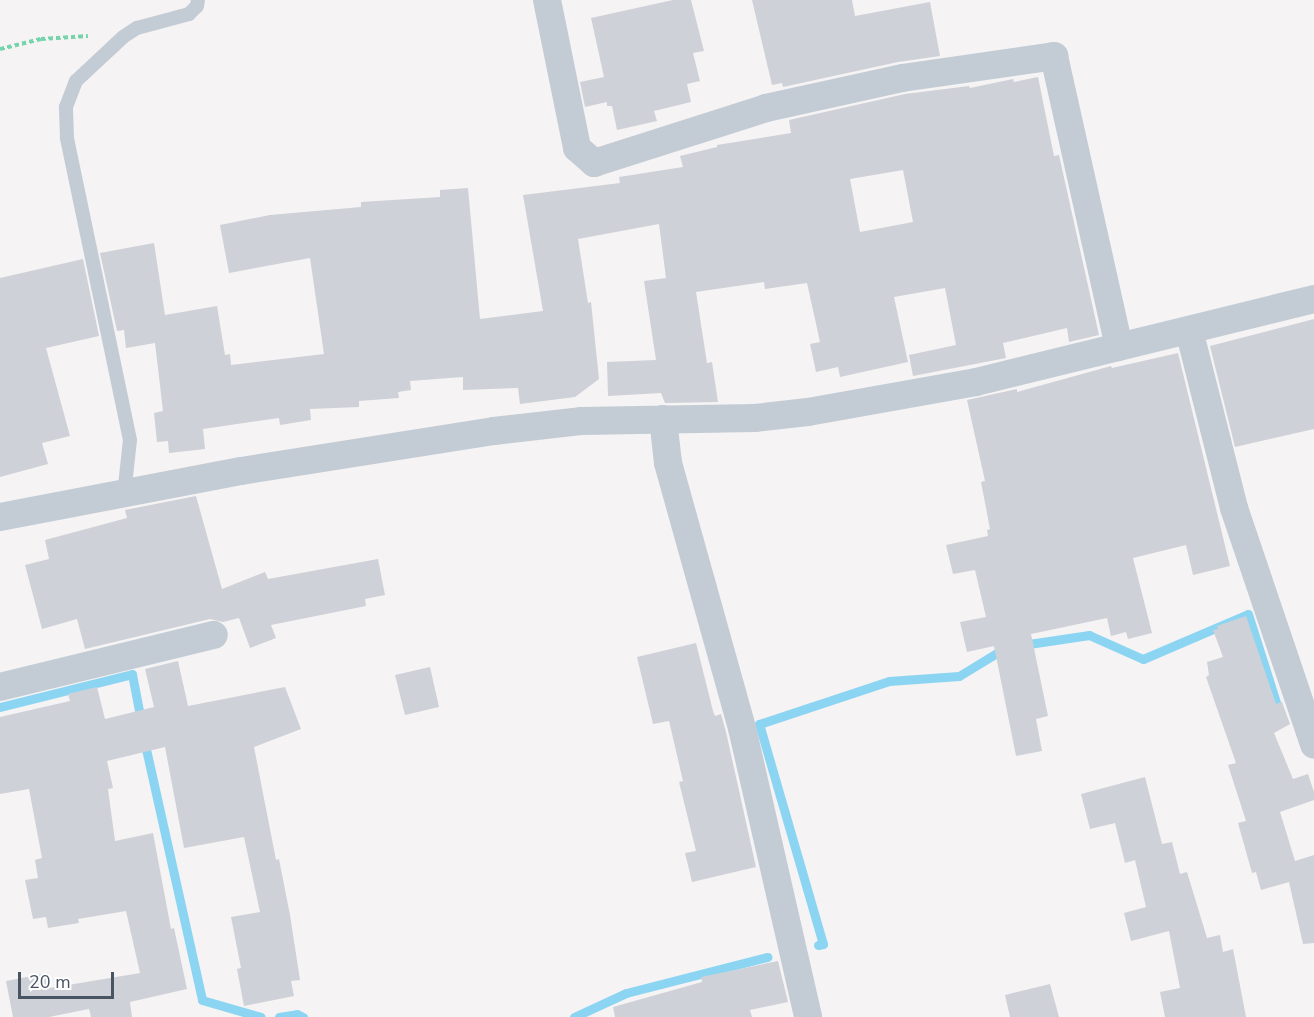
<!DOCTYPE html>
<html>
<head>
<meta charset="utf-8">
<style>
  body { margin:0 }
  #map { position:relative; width:1314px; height:1017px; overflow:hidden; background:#f5f3f3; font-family:"Nunito Sans",sans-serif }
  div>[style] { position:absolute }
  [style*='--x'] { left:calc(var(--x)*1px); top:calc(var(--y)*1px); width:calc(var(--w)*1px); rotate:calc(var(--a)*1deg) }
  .stream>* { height:9px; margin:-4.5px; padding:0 4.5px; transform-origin:4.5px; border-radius:4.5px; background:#8cd5f2 }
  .building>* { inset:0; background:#cfd1d8 }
  .path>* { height:4px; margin-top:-2px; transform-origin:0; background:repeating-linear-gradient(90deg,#76d4ac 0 4.5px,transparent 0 7.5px) }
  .lane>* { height:14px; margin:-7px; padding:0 7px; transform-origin:7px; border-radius:7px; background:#c3ccd5 }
  .street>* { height:28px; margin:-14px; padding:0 14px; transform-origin:14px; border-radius:14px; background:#c3ccd5 }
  span { translate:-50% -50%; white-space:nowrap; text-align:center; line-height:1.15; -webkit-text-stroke:4.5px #fff; paint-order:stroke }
  .scale { position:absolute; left:18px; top:972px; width:96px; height:27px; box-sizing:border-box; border:3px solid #495462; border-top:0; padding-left:8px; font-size:18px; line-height:21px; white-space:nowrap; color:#495462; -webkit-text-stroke:4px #fff; paint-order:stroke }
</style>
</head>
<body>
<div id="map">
  <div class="stream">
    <i style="--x:1022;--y:645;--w:68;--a:-8.5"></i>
    <i style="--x:1089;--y:635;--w:59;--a:24"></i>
    <i style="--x:1143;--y:659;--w:114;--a:-23.2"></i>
    <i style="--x:1248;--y:614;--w:106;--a:72.4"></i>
    <i style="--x:0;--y:707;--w:136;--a:-14"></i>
    <i style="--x:132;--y:674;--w:48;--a:79.2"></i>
    <i style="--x:144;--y:740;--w:266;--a:77.4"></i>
    <i style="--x:202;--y:1000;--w:61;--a:16.1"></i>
    <i style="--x:818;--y:945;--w:5;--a:-11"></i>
    <i style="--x:823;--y:944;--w:229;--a:-106.2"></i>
    <i style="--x:759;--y:724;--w:137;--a:-18.3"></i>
    <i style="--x:889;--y:681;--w:70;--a:-4.1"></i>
    <i style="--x:959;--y:676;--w:54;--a:-31.3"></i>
    <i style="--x:279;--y:1017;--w:18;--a:-9"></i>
    <i style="--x:297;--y:1014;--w:7;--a:27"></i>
    <i style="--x:574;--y:1017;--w:57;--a:-24.8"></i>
    <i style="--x:626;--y:993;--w:146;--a:-14.3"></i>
  </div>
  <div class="building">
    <i style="clip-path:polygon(673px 0,691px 0,704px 51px,693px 53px,700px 81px,687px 84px,691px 102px,654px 111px,657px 121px,617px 130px,612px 106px,607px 106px,607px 102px,585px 107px,580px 82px,604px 77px,591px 18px)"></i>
    <i style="clip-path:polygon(752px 0,852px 0,855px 16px,930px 2px,940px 56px,898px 62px,783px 87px,782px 83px,772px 85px)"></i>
    <i style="clip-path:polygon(evenodd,1038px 77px,1054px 156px,1059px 155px,1099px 335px,1069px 342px,1067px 328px,1003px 343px,1006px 358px,913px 376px,909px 355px,956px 345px,945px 288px,894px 297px,908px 362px,840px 377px,838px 367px,816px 372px,810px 344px,820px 342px,807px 283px,765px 289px,764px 282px,696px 292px,707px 363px,712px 362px,718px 402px,665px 403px,661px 393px,608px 396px,607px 362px,656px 360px,644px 281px,666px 278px,659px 224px,578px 239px,588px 303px,591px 302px,599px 379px,575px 397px,520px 404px,518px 388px,463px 390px,463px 377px,410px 381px,411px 390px,398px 392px,399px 398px,359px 401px,359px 407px,310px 409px,311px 420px,280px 425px,279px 418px,203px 429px,205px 449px,169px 453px,168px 441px,157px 442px,154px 413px,163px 411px,155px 343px,126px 348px,124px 330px,117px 331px,100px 253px,154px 243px,165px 315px,217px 306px,225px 355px,230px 354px,231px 365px,324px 354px,310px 258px,229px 273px,220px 225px,270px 215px,361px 207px,361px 202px,440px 197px,440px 190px,468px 188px,480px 319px,543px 311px,523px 195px,620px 183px,619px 177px,683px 167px,680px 156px,717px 147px,717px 145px,791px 133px,789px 120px,905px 94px,969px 86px,970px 88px,1013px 79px,1014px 82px,1038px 77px,903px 170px,913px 222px,860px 232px,850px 179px,903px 170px)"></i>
    <i style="clip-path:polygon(83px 259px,99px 336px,46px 348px,70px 436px,42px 443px,48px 464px,0 477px,0 278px)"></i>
    <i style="clip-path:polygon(1314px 319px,1314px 429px,1235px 447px,1210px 346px)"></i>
    <i style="clip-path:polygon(1178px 353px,1230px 566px,1193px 575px,1186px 545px,1133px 558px,1152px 633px,1128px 639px,1126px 632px,1111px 636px,1107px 618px,1031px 634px,1048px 716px,1036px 719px,1042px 751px,1016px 756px,994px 646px,967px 652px,960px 622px,986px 617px,975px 570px,953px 574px,946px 545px,988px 536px,987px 530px,990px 529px,981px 482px,985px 481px,967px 400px,1017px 389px,1017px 392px,1111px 366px,1112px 368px)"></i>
    <i style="clip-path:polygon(196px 496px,222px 589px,265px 572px,268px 579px,378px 559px,385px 595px,365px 599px,366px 606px,271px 625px,276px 638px,250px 648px,239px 618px,223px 622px,210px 619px,85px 649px,77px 619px,42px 629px,25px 565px,49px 559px,45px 540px,127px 518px,125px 510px)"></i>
    <i style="clip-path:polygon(1246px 616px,1276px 704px,1282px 702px,1290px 724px,1274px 733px,1293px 779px,1308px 774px,1314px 792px,1314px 800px,1280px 812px,1295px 861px,1314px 855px,1314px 943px,1303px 944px,1289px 882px,1261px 890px,1256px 872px,1252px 873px,1238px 823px,1246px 821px,1228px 765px,1236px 763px,1206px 677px,1209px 675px,1207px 662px,1223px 657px,1213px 630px,1218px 629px,1217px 626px)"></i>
    <i style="clip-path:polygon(696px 643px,713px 711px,715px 716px,721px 714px,726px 732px,756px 867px,692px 882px,685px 853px,696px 851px,679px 782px,683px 781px,669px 721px,653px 724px,637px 657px)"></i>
    <i style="clip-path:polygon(178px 661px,188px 706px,285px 687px,301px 729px,254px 747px,276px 860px,279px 859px,290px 915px,300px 980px,291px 981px,294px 996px,244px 1006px,237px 969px,241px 968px,231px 917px,260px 912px,244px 837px,184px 848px,165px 747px,107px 761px,113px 788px,108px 789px,115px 841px,153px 833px,171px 929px,174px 928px,187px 989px,130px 1002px,132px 1017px,91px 1017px,89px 1009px,49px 1017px,13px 1017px,6px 981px,48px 973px,50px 988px,140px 973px,126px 911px,78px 919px,79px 923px,48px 928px,46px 917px,33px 919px,25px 880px,38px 878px,35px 860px,42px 858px,29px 789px,0 794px,0 717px,70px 701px,68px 694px,97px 687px,105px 719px,154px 707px,145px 669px)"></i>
    <i style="clip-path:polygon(430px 667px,439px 707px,405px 715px,395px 675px)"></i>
    <i style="clip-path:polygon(1145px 777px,1162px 844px,1172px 842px,1180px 874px,1187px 872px,1207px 938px,1220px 935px,1223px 952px,1233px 949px,1246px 1017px,1165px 1017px,1160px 992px,1180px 988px,1169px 931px,1131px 941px,1124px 913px,1146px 907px,1135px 860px,1125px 863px,1115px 823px,1090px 829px,1081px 794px)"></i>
    <i style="clip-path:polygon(778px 961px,788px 1002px,750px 1010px,752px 1017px,615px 1017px,613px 1007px,702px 982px,701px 977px)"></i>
    <i style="clip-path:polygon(1050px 984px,1059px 1017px,1010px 1017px,1005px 995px)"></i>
  </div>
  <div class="path">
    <i style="--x:0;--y:49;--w:42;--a:-13.7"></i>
    <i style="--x:41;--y:39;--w:47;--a:-3.7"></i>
  </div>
  <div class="lane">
    <i style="--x:124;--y:495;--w:55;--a:-83.8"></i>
    <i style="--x:130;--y:440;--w:309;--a:-101.8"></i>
    <i style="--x:67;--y:138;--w:31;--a:-92"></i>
    <i style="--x:66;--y:107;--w:28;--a:-69"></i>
    <i style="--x:76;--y:81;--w:64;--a:-43.1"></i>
    <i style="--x:123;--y:37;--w:17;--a:-33"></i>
    <i style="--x:137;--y:28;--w:54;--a:-15.1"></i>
    <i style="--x:189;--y:14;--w:11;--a:-45"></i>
    <i style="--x:197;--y:6;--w:6;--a:-81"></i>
  </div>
  <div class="street">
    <i style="--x:547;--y:0;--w:151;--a:78.5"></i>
    <i style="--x:577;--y:148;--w:23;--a:41"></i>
    <i style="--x:594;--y:163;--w:181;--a:-17.7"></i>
    <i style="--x:766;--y:108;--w:139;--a:-12.4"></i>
    <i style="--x:902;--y:78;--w:154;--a:-8.2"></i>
    <i style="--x:1054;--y:56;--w:298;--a:77.4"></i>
    <i style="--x:1189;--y:330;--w:184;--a:75.8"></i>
    <i style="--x:1234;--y:508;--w:250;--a:71.3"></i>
    <i style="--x:663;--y:419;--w:44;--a:83.5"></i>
    <i style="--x:668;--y:463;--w:275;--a:74.4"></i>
    <i style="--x:742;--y:728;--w:296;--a:77.1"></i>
    <i style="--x:0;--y:517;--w:245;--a:-10.8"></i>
    <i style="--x:241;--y:471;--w:256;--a:-9"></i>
    <i style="--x:494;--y:431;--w:89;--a:-6.5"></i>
    <i style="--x:582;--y:421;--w:173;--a:-1"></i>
    <i style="--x:755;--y:418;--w:53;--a:-6.5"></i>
    <i style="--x:808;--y:412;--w:171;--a:-10.1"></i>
    <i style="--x:976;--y:382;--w:348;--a:-13.8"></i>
    <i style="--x:0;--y:687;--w:220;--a:-13.7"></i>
  </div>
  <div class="scale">20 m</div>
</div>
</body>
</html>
